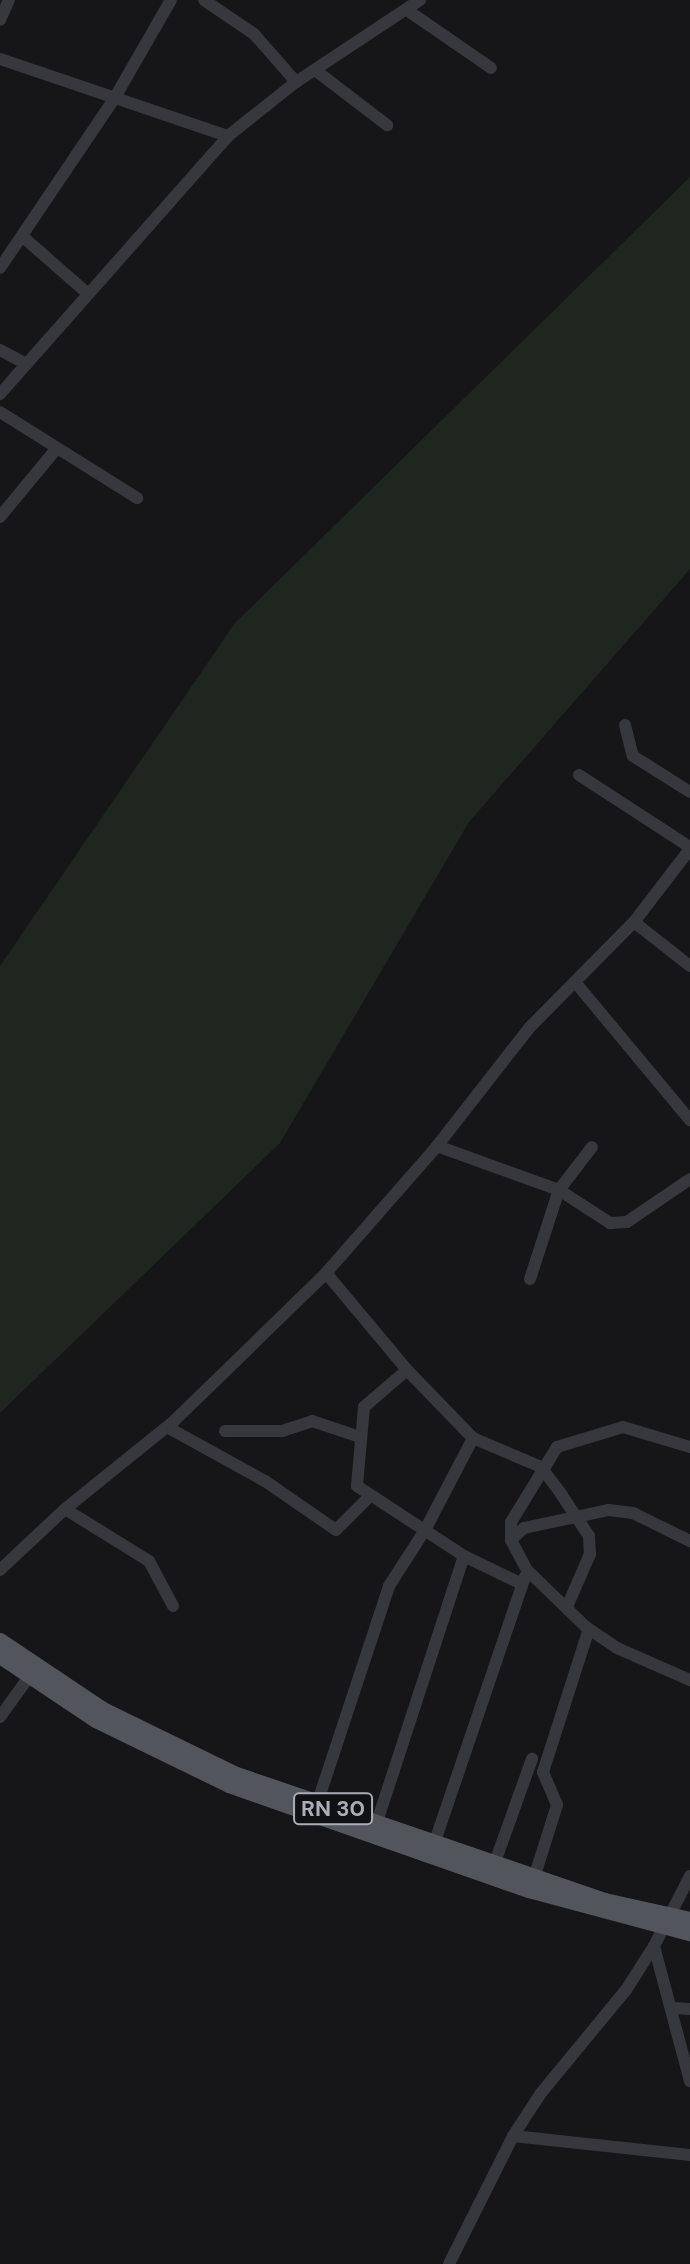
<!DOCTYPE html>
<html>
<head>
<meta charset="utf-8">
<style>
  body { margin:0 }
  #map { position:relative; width:690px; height:2264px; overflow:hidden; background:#161618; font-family:"DM Sans",sans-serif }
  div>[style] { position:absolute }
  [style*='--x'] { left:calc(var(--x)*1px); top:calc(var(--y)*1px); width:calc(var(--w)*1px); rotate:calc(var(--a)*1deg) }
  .green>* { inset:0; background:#1e261f }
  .minor>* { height:12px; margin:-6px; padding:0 6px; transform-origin:6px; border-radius:6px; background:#37383d }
  .major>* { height:16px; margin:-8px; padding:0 8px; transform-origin:8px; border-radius:8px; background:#53555c }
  span { translate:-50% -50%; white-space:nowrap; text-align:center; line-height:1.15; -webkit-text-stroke:6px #111113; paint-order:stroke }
  .shield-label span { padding:2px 6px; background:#111113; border:2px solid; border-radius:6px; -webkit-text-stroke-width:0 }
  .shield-label { font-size:22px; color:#a8adb8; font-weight:700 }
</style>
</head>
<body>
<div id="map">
  <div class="green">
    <i style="clip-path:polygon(690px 177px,690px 569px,469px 822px,280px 1143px,0 1413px,0 966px,235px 623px)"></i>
  </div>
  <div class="minor">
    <i style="--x:204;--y:0;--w:60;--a:34.2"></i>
    <i style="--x:254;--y:34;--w:64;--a:48.8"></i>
    <i style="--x:407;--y:10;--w:102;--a:34.6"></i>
    <i style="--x:0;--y:20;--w:22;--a:-66"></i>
    <i style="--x:0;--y:59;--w:241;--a:18.7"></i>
    <i style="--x:315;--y:70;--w:91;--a:37.4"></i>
    <i style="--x:22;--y:236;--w:88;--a:41.3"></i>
    <i style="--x:0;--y:268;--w:204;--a:-56"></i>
    <i style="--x:114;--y:99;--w:114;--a:-60.1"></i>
    <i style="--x:0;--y:350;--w:30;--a:28"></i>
    <i style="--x:0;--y:394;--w:344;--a:-48.5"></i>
    <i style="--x:228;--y:136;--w:87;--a:-38.5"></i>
    <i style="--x:296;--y:82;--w:149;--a:-33.5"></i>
    <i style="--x:0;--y:412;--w:162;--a:32.1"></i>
    <i style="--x:0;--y:517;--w:89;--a:-50.4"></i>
    <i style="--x:625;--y:725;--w:32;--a:76"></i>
    <i style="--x:633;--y:756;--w:67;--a:32.3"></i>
    <i style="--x:579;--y:775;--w:132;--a:33"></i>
    <i style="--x:634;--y:922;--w:71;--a:38.2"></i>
    <i style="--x:575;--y:982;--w:180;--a:50.2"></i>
    <i style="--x:437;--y:1146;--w:130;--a:19.8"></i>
    <i style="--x:559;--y:1190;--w:61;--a:32.9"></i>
    <i style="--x:610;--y:1223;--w:17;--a:-3"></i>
    <i style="--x:627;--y:1222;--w:76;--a:-34.3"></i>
    <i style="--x:326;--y:1273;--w:126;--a:50.1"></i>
    <i style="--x:407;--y:1370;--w:95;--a:45.9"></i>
    <i style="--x:473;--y:1438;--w:74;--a:23.1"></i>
    <i style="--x:541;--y:1467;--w:34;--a:53"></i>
    <i style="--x:561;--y:1494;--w:50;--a:56.3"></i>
    <i style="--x:589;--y:1536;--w:18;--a:87"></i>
    <i style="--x:590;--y:1554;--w:58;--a:113.5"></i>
    <i style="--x:530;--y:1279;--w:94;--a:-72"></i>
    <i style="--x:559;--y:1190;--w:54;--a:-52.5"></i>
    <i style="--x:407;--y:1370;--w:57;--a:139.3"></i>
    <i style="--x:364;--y:1407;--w:79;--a:95.1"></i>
    <i style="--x:357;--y:1486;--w:128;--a:33.2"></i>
    <i style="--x:464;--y:1556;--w:64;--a:25.8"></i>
    <i style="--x:167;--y:1427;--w:112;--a:28.9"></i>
    <i style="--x:265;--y:1481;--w:86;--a:34.6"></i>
    <i style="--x:336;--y:1530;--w:45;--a:-45"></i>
    <i style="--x:225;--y:1431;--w:57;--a:0"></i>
    <i style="--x:282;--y:1431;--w:32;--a:-18"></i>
    <i style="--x:312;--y:1421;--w:51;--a:18.4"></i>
    <i style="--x:690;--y:1447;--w:70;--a:-163.4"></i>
    <i style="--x:623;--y:1427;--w:69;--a:163.1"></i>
    <i style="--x:557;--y:1447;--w:88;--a:121.5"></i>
    <i style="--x:511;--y:1522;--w:18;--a:90"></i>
    <i style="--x:511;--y:1540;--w:34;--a:62"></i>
    <i style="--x:527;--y:1570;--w:82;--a:44"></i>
    <i style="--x:586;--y:1627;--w:37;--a:34"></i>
    <i style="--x:617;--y:1648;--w:80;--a:23.7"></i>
    <i style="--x:65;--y:1509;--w:99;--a:31.8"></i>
    <i style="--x:149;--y:1561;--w:51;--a:61.9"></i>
    <i style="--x:511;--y:1540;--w:18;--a:-43"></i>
    <i style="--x:524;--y:1528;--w:87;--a:-12"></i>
    <i style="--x:609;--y:1510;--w:24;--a:7"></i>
    <i style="--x:633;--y:1513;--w:64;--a:26.2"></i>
    <i style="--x:0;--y:1570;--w:89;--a:-43.2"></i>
    <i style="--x:65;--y:1509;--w:140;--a:-38.9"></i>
    <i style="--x:174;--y:1421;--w:212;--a:-44.2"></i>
    <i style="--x:326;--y:1273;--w:169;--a:-48.8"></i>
    <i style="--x:437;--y:1146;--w:151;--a:-52"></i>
    <i style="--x:530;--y:1027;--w:148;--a:-45.3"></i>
    <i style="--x:634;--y:922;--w:92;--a:-52.5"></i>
    <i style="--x:0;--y:1717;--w:57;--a:-54.3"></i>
    <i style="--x:317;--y:1804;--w:230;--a:-71.7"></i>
    <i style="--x:389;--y:1586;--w:67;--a:-57.3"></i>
    <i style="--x:425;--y:1530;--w:104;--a:-62.4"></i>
    <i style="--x:376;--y:1825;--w:283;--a:-71.9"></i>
    <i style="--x:434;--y:1844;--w:283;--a:-71.2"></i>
    <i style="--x:494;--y:1865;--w:113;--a:-70.3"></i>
    <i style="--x:690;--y:1876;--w:79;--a:117.2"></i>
    <i style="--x:654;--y:1946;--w:140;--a:75.1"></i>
    <i style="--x:534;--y:1878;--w:77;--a:-72.5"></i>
    <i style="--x:557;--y:1805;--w:36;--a:-113"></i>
    <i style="--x:543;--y:1772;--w:150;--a:-72.2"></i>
    <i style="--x:673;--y:2008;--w:17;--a:3"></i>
    <i style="--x:513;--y:2136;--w:178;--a:6.1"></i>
    <i style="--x:449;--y:2264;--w:143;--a:-63.4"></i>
    <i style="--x:513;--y:2136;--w:51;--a:-56.9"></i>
    <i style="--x:541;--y:2093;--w:134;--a:-50.5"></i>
    <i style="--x:626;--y:1990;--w:52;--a:-57.5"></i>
  </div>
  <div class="major">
    <i style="--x:0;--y:1641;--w:124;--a:33.8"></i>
    <i style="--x:103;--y:1710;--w:146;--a:26"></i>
    <i style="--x:234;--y:1774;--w:392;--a:18.9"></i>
    <i style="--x:605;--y:1901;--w:87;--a:12.6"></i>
    <i style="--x:0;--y:1656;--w:115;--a:33.7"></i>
    <i style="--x:96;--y:1720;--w:148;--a:26"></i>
    <i style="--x:229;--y:1785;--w:318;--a:19.3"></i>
    <i style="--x:529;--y:1890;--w:167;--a:15"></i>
  </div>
  <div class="shield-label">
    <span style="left:333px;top:1809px">RN 30</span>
  </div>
</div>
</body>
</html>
